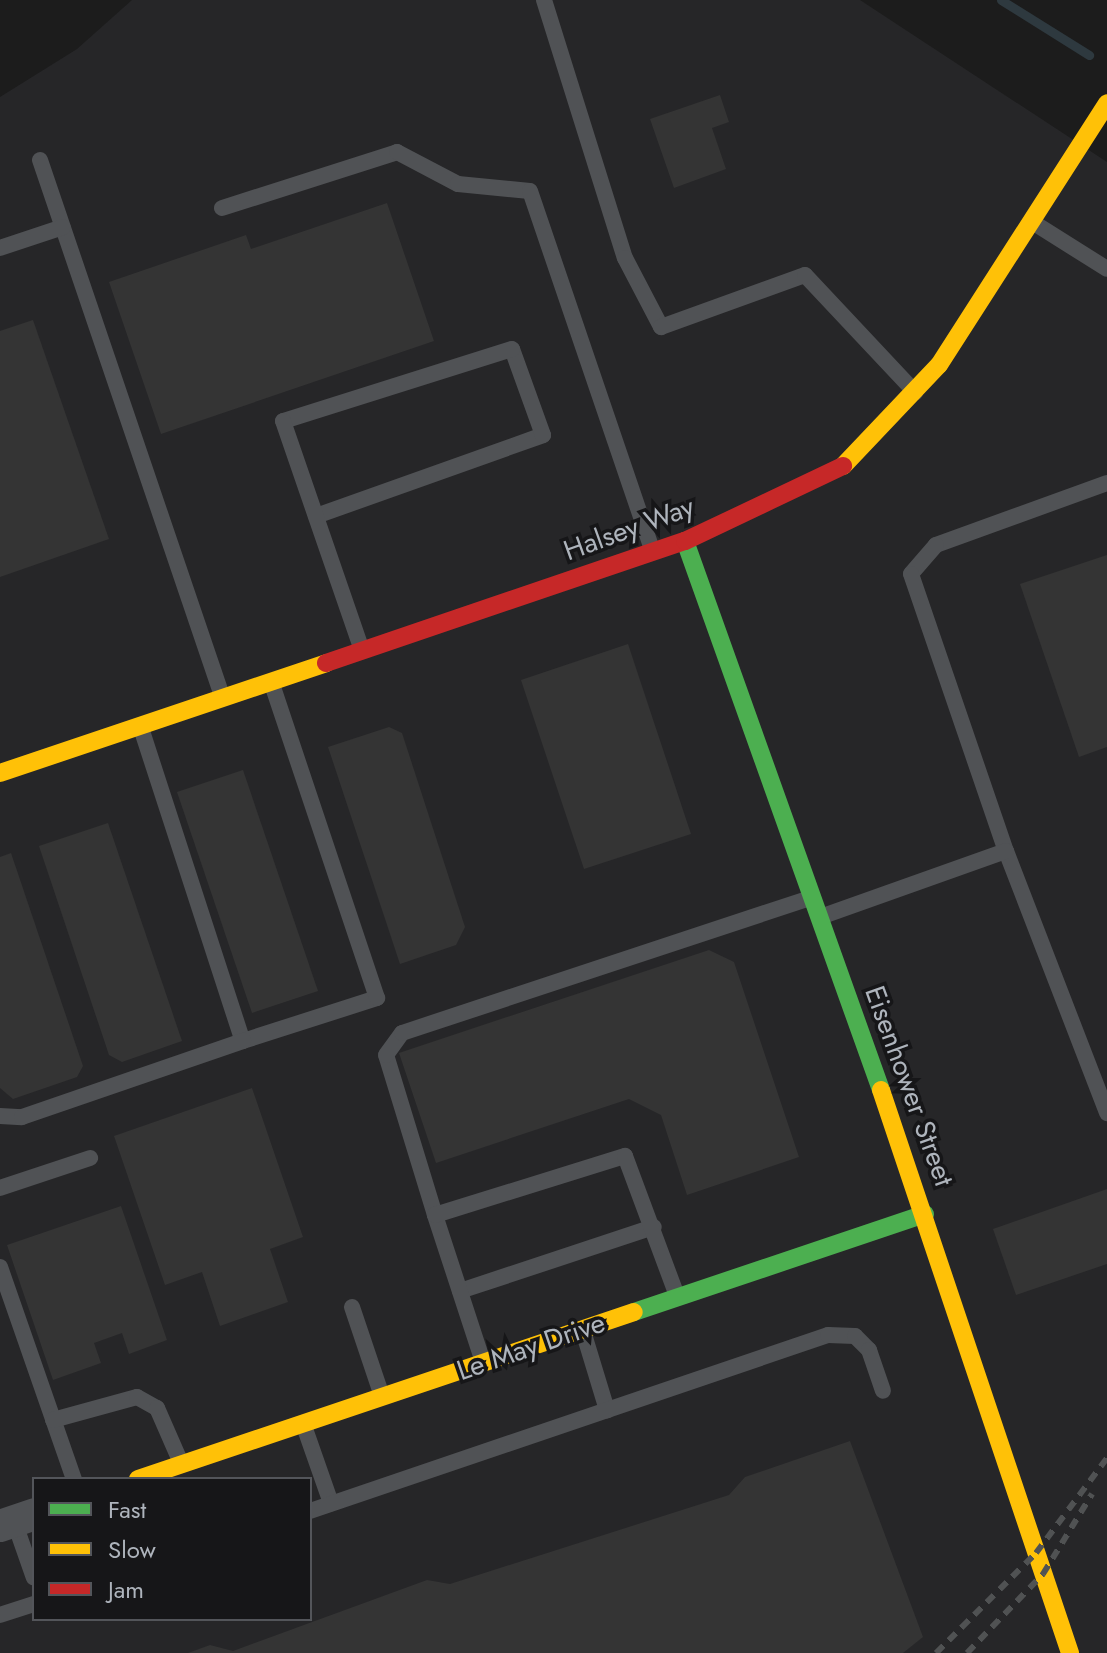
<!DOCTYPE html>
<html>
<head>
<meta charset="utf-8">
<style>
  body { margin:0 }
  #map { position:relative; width:1107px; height:1653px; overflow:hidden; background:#1c1c1c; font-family:Jost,sans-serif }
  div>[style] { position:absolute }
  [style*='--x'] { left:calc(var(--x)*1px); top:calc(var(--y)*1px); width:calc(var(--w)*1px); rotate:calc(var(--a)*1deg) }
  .built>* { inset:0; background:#262628 }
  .stream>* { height:9px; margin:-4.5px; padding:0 4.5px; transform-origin:4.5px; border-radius:4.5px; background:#2e393f }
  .building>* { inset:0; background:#343434 }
  .lane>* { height:16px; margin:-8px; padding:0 8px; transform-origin:8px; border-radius:8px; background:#505255 }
  .street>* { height:32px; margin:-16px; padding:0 16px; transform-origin:16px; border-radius:16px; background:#505255 }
  .fast>* { height:18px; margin:-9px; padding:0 9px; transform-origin:9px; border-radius:9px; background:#4caf50 }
  .slow>* { height:18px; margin:-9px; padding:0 9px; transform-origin:9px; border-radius:9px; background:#ffc107 }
  .jam>* { height:18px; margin:-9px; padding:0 9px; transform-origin:9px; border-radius:9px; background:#c62828 }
  .rail>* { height:6px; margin-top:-3px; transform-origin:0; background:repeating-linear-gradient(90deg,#505253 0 10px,transparent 0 18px) }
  span { translate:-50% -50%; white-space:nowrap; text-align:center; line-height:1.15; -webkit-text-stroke:7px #161618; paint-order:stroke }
  .street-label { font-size:28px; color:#aeb4bc }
  .legend { position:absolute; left:32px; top:1477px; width:280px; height:144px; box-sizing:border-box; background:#161618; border:2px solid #53555a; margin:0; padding:10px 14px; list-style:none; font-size:24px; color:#aeb4bc }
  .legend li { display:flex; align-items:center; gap:16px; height:40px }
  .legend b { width:40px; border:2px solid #53555a }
</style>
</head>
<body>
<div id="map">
  <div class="built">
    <i style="clip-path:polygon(evenodd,132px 0,860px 0,1107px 162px,1107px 1653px,0 1653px,0 97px,77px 49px,132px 0,34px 1479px,310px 1479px,310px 1619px,34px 1619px,34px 1479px)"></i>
  </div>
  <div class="stream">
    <i style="--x:1001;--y:0;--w:104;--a:32"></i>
  </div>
  <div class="building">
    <i style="clip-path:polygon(720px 95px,729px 122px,712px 128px,726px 169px,674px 188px,650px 119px)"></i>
    <i style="clip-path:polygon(387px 203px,434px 341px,161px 434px,109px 282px,246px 235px,251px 249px)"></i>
    <i style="clip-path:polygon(33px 320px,109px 539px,0 577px,0 331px)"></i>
    <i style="clip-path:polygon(1107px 555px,1107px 747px,1079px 757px,1020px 584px)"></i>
    <i style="clip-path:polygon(628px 644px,691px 834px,584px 869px,521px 680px)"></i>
    <i style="clip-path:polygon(389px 727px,402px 733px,465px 927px,456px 945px,400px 964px,328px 747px)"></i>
    <i style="clip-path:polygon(243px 770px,318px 991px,252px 1013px,177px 792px)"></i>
    <i style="clip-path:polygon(108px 823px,182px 1041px,122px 1062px,109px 1055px,39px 846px)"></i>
    <i style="clip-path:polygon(11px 853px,83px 1066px,77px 1077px,13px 1099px,0 1088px,0 857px)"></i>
    <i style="clip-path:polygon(709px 950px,734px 962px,799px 1157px,687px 1195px,661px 1115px,629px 1099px,436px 1163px,399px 1053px)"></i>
    <i style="clip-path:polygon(252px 1088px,303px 1237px,270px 1249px,288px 1302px,220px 1326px,202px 1272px,165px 1285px,114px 1136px)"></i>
    <i style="clip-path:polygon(1107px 1189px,1107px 1264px,1016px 1295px,993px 1229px)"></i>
    <i style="clip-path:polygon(121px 1206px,167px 1340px,129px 1354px,122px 1333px,94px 1343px,101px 1363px,53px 1380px,7px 1245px)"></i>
    <i style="clip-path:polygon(850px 1441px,923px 1637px,903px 1653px,188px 1653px,210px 1645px,233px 1651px,427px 1580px,450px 1584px,729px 1495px,745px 1477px)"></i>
  </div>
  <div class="lane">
    <i style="--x:544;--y:0;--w:270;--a:72.6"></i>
    <i style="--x:625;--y:258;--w:78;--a:62.4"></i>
    <i style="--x:661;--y:327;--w:153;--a:-19.9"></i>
    <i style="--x:805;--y:275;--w:161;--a:46.8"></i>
    <i style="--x:40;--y:160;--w:566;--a:71.24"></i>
    <i style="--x:222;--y:208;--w:184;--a:-17.7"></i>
    <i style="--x:397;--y:152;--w:69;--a:27.7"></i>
    <i style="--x:458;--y:184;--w:72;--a:5.6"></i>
    <i style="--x:530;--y:191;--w:379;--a:71.2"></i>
    <i style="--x:1034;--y:223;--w:86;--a:32.2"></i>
    <i style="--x:0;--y:248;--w:66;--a:-18.4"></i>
    <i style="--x:1107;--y:483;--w:182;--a:160.1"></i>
    <i style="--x:936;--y:545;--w:38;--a:131"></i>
    <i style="--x:911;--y:574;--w:293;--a:71.1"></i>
    <i style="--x:1006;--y:851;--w:281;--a:68.9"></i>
    <i style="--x:316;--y:516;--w:241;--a:-19.6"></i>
    <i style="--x:543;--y:435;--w:91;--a:-109.8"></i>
    <i style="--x:512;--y:349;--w:240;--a:162.5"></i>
    <i style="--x:283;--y:421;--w:239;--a:71"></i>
    <i style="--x:141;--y:728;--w:329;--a:72"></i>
    <i style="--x:243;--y:1041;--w:141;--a:-17.8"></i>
    <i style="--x:377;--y:998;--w:331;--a:-108.5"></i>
    <i style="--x:823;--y:916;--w:194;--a:-19.6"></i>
    <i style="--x:0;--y:1116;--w:22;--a:3"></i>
    <i style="--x:22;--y:1117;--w:234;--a:-19"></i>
    <i style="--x:0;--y:1188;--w:95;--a:-18.4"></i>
    <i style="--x:435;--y:1215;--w:167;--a:-107"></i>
    <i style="--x:386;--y:1055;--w:27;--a:-54"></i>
    <i style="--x:402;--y:1033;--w:430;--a:-18.3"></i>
    <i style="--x:0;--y:1267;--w:225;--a:70.8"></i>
    <i style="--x:460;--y:1291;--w:204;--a:-18.3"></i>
    <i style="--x:352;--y:1307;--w:94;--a:71.4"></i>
    <i style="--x:583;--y:1331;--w:83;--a:73.1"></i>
    <i style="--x:483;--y:1362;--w:155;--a:-108.1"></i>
    <i style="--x:435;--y:1215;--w:199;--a:-17.3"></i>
    <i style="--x:625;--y:1156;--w:149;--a:69.6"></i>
    <i style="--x:53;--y:1420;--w:87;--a:-15.3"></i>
    <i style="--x:137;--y:1397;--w:23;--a:29"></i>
    <i style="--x:157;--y:1408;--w:60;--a:66.4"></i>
    <i style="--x:304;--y:1426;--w:82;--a:70.7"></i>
    <i style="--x:310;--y:1511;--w:547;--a:-18.77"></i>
    <i style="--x:828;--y:1335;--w:27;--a:2"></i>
    <i style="--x:855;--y:1336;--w:20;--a:45"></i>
    <i style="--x:869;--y:1350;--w:43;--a:71.1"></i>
    <i style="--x:14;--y:1521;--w:60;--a:70.7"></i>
    <i style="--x:0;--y:1615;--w:36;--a:-18"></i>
  </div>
  <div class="street">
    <i style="--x:0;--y:1526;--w:36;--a:-19"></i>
  </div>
  <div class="fast">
    <i style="--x:685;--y:541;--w:583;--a:70.35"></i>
    <i style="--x:634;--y:1312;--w:307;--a:-18.6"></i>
  </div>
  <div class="slow">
    <i style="--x:843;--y:466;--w:139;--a:-46.5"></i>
    <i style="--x:939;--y:365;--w:311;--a:-57.3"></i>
    <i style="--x:0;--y:773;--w:344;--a:-18.6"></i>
    <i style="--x:881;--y:1090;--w:594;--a:71.44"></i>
    <i style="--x:138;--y:1479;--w:523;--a:-18.61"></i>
  </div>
  <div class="jam">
    <i style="--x:326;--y:663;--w:379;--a:-18.8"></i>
    <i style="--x:685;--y:541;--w:175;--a:-25.4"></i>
  </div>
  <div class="rail">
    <i style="--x:936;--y:1653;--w:141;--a:-45"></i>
    <i style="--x:1036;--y:1553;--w:119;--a:-53.2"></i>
    <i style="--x:967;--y:1653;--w:110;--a:-46.1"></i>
    <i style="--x:1043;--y:1574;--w:94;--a:-58.5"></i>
  </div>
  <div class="street-label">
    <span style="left:629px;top:529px;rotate:-20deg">Halsey Way</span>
    <span style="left:909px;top:1086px;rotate:70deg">Eisenhower Street</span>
    <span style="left:531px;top:1347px;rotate:-19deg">Le May Drive</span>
  </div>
  <ul class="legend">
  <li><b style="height:10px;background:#4caf50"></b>Fast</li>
  <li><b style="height:10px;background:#ffc107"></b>Slow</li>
  <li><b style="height:10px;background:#c62828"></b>Jam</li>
  </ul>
</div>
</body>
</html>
